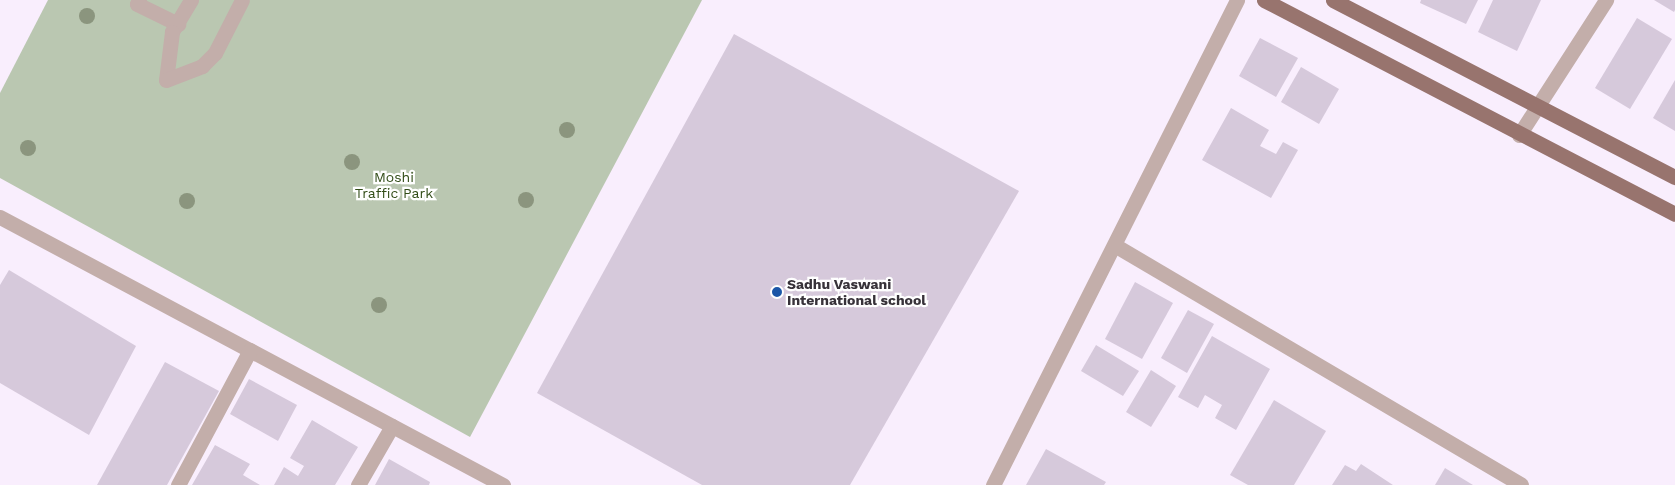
<!DOCTYPE html>
<html>
<head>
<meta charset="utf-8">
<style>
  body { margin:0 }
  #map { position:relative; width:1675px; height:485px; overflow:hidden; background:#f9eefd; font-family:"Work Sans",sans-serif }
  div>[style] { position:absolute }
  [style*='--x'] { left:calc(var(--x)*1px); top:calc(var(--y)*1px); width:calc(var(--w)*1px); rotate:calc(var(--a)*1deg) }
  .green>* { inset:0; background:#bac7b1 }
  .building>* { inset:0; background:#d6c9db }
  .minor>* { height:15px; margin:-7.5px; padding:0 7.5px; transform-origin:7.5px; border-radius:7.5px; background:#c3aeaa }
  .major>* { height:15px; margin:-7.5px; padding:0 7.5px; transform-origin:7.5px; border-radius:7.5px; background:#98746e }
  .trees>* { width:16px; height:16px; margin:-8px; border-radius:50%; background:#8b957e }
  .dots>* { width:14px; height:14px; translate:-50% -50%; box-sizing:border-box; border:2px solid #fff; border-radius:50% }
  span { translate:-50% -50%; white-space:nowrap; text-align:center; line-height:1.15; -webkit-text-stroke:4.5px #fff; paint-order:stroke }
  .park-label { font-size:14px; color:#314c17 }
  .poi-label { font-size:14px; color:#373239; font-weight:700 }
  .left { translate:0 -50%; text-align:left }
</style>
</head>
<body>
<div id="map">
  <div class="green">
    <i style="clip-path:polygon(48px 0,702px 0,470px 437px,0 178px,0 93px)"></i>
  </div>
  <div class="building">
    <i style="clip-path:polygon(1421px 0,1478px 0,1466px 24px,1420px 3px)"></i>
    <i style="clip-path:polygon(1493px 0,1541px 0,1517px 51px,1478px 32px)"></i>
    <i style="clip-path:polygon(1654px 0,1675px 0,1675px 10px,1674px 12px)"></i>
    <i style="clip-path:polygon(1637px 18px,1672px 39px,1630px 109px,1595px 88px)"></i>
    <i style="clip-path:polygon(734px 34px,1019px 191px,850px 485px,702px 485px,537px 393px)"></i>
    <i style="clip-path:polygon(1260px 38px,1298px 58px,1276px 97px,1239px 76px)"></i>
    <i style="clip-path:polygon(1301px 67px,1339px 89px,1319px 124px,1281px 102px)"></i>
    <i style="clip-path:polygon(1675px 80px,1675px 131px,1653px 118px)"></i>
    <i style="clip-path:polygon(1231px 108px,1269px 130px,1260px 146px,1276px 154px,1283px 142px,1298px 150px,1271px 198px,1202px 160px)"></i>
    <i style="clip-path:polygon(9px 270px,136px 346px,89px 435px,0 383px,0 285px)"></i>
    <i style="clip-path:polygon(1135px 282px,1173px 303px,1142px 359px,1105px 339px)"></i>
    <i style="clip-path:polygon(1188px 310px,1214px 324px,1187px 373px,1161px 358px)"></i>
    <i style="clip-path:polygon(1212px 336px,1270px 369px,1236px 430px,1215px 418px,1222px 405px,1205px 395px,1198px 408px,1178px 397px)"></i>
    <i style="clip-path:polygon(1096px 345px,1139px 371px,1123px 396px,1081px 371px)"></i>
    <i style="clip-path:polygon(165px 362px,219px 391px,167px 485px,97px 485px)"></i>
    <i style="clip-path:polygon(1151px 370px,1176px 386px,1151px 427px,1126px 412px)"></i>
    <i style="clip-path:polygon(249px 379px,297px 405px,278px 441px,230px 414px)"></i>
    <i style="clip-path:polygon(1274px 400px,1326px 431px,1294px 485px,1248px 485px,1230px 475px)"></i>
    <i style="clip-path:polygon(312px 420px,358px 447px,335px 485px,274px 485px,284px 467px,298px 476px,304px 466px,290px 458px)"></i>
    <i style="clip-path:polygon(215px 445px,250px 464px,243px 475px,260px 485px,192px 485px)"></i>
    <i style="clip-path:polygon(1046px 449px,1106px 482px,1104px 485px,1026px 485px)"></i>
    <i style="clip-path:polygon(389px 459px,430px 482px,429px 485px,375px 485px)"></i>
    <i style="clip-path:polygon(1361px 464px,1393px 485px,1332px 485px,1345px 465px,1356px 471px)"></i>
    <i style="clip-path:polygon(1445px 468px,1473px 485px,1435px 485px)"></i>
  </div>
  <div class="minor">
    <i style="--x:139;--y:0;--w:4;--a:117"></i>
    <i style="--x:137;--y:4;--w:46;--a:26"></i>
    <i style="--x:191;--y:0;--w:37;--a:121"></i>
    <i style="--x:172;--y:32;--w:48;--a:97.1"></i>
    <i style="--x:166;--y:80;--w:39;--a:-21"></i>
    <i style="--x:202;--y:66;--w:18;--a:-45"></i>
    <i style="--x:215;--y:53;--w:59;--a:-63"></i>
    <i style="--x:1519;--y:135;--w:161;--a:-57.2"></i>
    <i style="--x:0;--y:217;--w:570;--a:28.05"></i>
    <i style="--x:1116;--y:246;--w:470;--a:30.5"></i>
    <i style="--x:178;--y:485;--w:153;--a:-61.9"></i>
    <i style="--x:358;--y:485;--w:68;--a:-60"></i>
    <i style="--x:993;--y:485;--w:543;--a:-63.29"></i>
  </div>
  <div class="major">
    <i style="--x:1264;--y:0;--w:463;--a:27.5"></i>
    <i style="--x:1333;--y:0;--w:385;--a:27.4"></i>
  </div>
  <div class="trees">
    <i style="left:87px;top:16px"></i>
    <i style="left:567px;top:130px"></i>
    <i style="left:28px;top:148px"></i>
    <i style="left:352px;top:162px"></i>
    <i style="left:526px;top:200px"></i>
    <i style="left:187px;top:201px"></i>
    <i style="left:379px;top:305px"></i>
  </div>
  <div class="dots">
    <i style="left:777px;top:292px;background:#1b56a7"></i>
  </div>
  <div class="park-label">
    <span style="left:394px;top:185px">Moshi<br>Traffic Park</span>
  </div>
  <div class="poi-label">
    <span class="left" style="left:787px;top:292px">Sadhu Vaswani<br>International school</span>
  </div>
</div>
</body>
</html>
